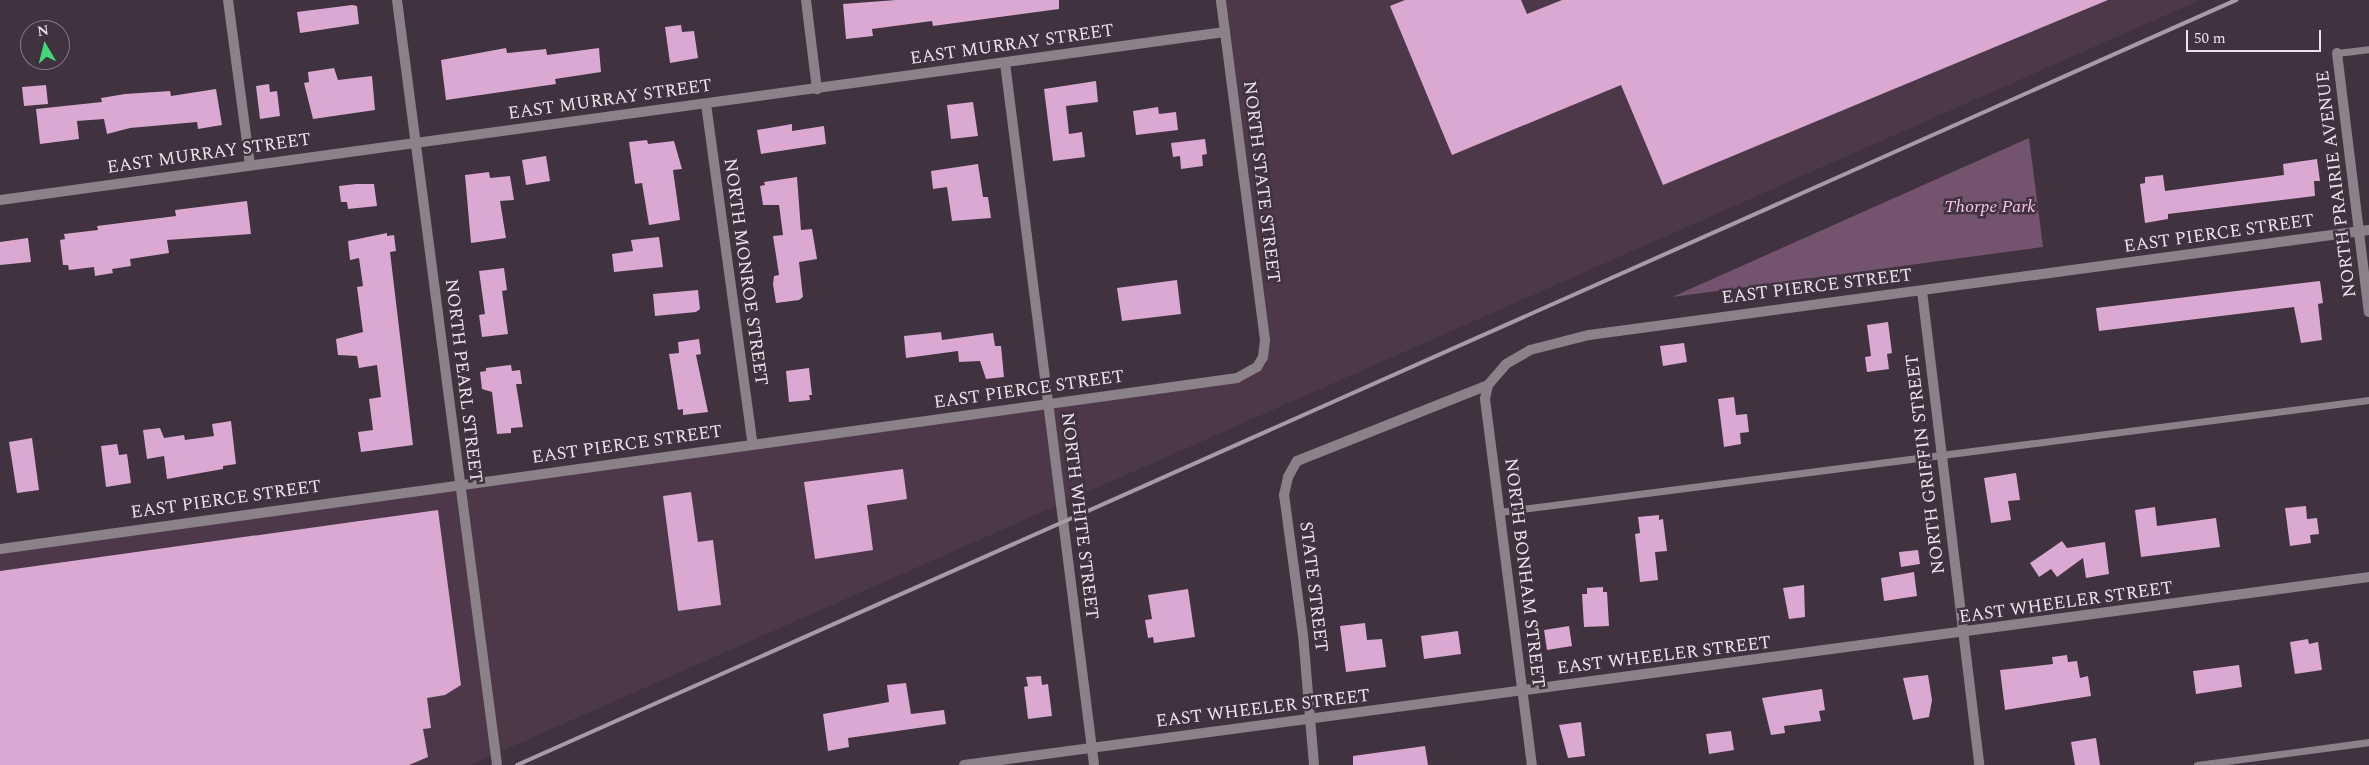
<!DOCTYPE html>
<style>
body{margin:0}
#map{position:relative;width:2369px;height:765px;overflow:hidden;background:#40323e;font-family:Spectral,serif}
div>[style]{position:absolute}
.built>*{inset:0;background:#4c3849}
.green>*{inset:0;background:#74536f}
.building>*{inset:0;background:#daa8d1}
.lane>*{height:7px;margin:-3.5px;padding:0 3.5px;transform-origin:3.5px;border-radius:3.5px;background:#8a8288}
.street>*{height:10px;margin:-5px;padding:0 5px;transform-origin:5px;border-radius:5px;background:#8a8288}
.rail>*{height:4px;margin:-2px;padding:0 2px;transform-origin:2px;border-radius:2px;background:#a79ca5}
span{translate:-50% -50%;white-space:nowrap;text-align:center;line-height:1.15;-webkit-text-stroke:5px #40323e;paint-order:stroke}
.street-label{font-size:18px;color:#ece3ea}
.park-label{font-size:18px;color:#fac1f0;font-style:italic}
.north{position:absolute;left:20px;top:20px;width:50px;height:50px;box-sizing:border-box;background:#40323e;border:1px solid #857983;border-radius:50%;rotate:352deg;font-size:14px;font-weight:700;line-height:20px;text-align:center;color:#ece3ea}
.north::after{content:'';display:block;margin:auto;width:18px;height:22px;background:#42d77b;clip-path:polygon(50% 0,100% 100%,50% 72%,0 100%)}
.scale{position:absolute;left:2186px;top:30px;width:135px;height:22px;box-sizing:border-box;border:2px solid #ece3ea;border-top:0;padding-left:6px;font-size:15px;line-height:18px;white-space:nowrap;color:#ece3ea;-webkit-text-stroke:4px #40323e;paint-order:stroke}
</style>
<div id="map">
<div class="built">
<i style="clip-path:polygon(1221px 0,2200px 0,470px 765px,0 765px,0 549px,1237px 378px,1263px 357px)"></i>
</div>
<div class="green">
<i style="clip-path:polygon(2029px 138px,2043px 247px,1672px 297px)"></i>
</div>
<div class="building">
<i style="clip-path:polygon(896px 0,1059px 0,1059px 9px,933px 26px,932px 21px,872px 29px,873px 36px,846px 39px,843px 4px)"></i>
<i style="clip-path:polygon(1405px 0,1521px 0,1527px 14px,1562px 0,2108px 0,1663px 185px,1621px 85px,1452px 155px,1390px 6px)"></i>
<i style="clip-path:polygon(352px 5px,357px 6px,359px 24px,300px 33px,297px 12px)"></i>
<i style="clip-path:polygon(681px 25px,682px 32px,694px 31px,698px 58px,670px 63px,665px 27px)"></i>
<i style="clip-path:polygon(506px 48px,507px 53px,546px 49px,547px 55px,599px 48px,601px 72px,555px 79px,556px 84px,446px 100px,441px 60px)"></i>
<i style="clip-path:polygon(334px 68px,338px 80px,372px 76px,375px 110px,313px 119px,304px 83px,309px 82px,308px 72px)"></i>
<i style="clip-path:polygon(1096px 81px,1098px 102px,1066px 106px,1069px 134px,1082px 132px,1085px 157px,1053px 161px,1044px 89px)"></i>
<i style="clip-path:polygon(269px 84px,270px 92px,277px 91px,280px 116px,260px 119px,256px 86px)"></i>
<i style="clip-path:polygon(46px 85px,48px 104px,24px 106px,22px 87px)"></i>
<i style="clip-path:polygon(216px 89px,222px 125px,198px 129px,197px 122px,130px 128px,107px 134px,104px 119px,77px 121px,79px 139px,40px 144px,36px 109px,102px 102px,101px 98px,125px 94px,170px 91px,171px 96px)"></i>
<i style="clip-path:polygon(973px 102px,978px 136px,951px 139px,947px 105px)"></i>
<i style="clip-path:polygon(1158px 107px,1159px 114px,1176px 112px,1178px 130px,1136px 135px,1133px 111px)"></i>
<i style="clip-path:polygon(792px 124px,792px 131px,824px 126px,826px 144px,761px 154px,757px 130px)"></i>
<i style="clip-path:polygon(1205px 139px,1207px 154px,1202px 155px,1203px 166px,1181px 169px,1180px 156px,1173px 157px,1171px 143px)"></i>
<i style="clip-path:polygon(647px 140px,648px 144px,674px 141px,682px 169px,673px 170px,680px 220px,649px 225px,642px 183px,635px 184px,629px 142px)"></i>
<i style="clip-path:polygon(546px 156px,550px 181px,526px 185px,522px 160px)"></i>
<i style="clip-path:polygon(2317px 159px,2320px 181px,2314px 181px,2315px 196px,2168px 214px,2168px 219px,2145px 223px,2140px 184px,2145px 183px,2145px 177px,2163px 175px,2165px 191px,2284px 175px,2283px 164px)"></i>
<i style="clip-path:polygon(978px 164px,983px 197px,988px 197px,991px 218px,952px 221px,947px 187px,933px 189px,931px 171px)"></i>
<i style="clip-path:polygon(489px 172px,490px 178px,510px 176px,514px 200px,500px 201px,506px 238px,471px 243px,465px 175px)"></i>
<i style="clip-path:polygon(797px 177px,801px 230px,812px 229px,817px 259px,799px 262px,803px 297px,799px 300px,776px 303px,773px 284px,774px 276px,779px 275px,773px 236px,783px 235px,779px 205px,763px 205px,760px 186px,765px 185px,764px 182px)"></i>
<i style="clip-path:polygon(356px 184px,374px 184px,377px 206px,348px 209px,347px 202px,341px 202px,339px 186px)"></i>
<i style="clip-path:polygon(247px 201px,251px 234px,167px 240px,169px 253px,130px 259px,131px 266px,112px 269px,113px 273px,95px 276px,94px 267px,69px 270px,68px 265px,63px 265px,60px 240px,65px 239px,64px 234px,98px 230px,97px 226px,176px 216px,175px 210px)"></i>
<i style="clip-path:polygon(387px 233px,387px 236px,394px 235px,396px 251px,390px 252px,413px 445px,361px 452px,358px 432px,373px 430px,369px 399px,381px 397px,377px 365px,359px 368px,357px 356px,338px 355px,336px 339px,363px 332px,357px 287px,363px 286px,359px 258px,350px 260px,348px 241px)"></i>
<i style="clip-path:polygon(659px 237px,663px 267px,614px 272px,612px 254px,633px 251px,631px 240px)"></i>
<i style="clip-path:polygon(28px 238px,31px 262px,0 265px,0 242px)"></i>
<i style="clip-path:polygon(504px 268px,507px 290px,502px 291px,508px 334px,482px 337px,479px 315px,485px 314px,479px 271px)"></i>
<i style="clip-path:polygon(1177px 280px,1181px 314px,1122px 321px,1117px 288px)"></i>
<i style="clip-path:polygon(2320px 281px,2323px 303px,2318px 304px,2322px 340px,2301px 343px,2294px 307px,2099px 331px,2096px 308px)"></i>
<i style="clip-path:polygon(698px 290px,700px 309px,696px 312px,655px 316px,653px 294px)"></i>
<i style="clip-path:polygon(1888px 322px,1892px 353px,1887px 354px,1889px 369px,1867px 372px,1865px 357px,1871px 356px,1867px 325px)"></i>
<i style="clip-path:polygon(941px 332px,942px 340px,993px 333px,995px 346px,1001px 346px,1004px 377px,986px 379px,980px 361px,959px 362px,958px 351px,906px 358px,904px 336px)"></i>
<i style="clip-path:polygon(699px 339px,701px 354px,696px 355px,708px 412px,683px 415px,683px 409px,678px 410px,669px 354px,679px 353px,678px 342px)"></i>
<i style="clip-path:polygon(1684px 343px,1687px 362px,1663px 366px,1660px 346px)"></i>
<i style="clip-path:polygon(511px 365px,512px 371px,520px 370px,522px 384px,516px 384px,523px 427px,511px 428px,511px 433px,497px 434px,492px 392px,482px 389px,480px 372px,486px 371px,486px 368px)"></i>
<i style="clip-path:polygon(809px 368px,812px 395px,809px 395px,810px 400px,789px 402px,786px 371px)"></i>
<i style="clip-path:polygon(1734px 397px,1736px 415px,1747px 414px,1749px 432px,1740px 433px,1741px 444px,1724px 447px,1718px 399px)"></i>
<i style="clip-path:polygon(231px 421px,236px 464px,223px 466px,223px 469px,167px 479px,164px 456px,147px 459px,143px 430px,160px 428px,164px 438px,184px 435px,185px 440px,214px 436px,212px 424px)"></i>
<i style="clip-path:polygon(32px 438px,39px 490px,17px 493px,9px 442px)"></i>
<i style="clip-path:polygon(117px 444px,119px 455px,127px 454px,131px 483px,106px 487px,101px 446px)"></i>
<i style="clip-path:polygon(903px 469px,907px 499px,867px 505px,873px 550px,815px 559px,804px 482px)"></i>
<i style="clip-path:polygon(2016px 473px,2020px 500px,2008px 501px,2011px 520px,1991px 523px,1984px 478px)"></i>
<i style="clip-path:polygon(691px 492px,698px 542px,713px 540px,721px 605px,678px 611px,663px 496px)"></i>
<i style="clip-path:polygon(2306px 506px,2307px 519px,2317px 518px,2319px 534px,2310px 535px,2311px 543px,2290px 546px,2285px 508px)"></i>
<i style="clip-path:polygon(2155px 507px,2157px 526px,2216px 518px,2220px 547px,2141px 557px,2135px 510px)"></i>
<i style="clip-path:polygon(438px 510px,461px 685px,445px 695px,427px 698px,431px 728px,423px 729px,428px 757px,409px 765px,0 765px,0 571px)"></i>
<i style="clip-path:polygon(1659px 515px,1659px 520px,1663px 519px,1667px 551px,1655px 552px,1658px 580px,1640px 582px,1635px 534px,1640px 533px,1638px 517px)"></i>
<i style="clip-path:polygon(2062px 541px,2067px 548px,2105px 542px,2109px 574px,2086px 578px,2083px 558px,2057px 577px,2051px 569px,2039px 577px,2030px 563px)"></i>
<i style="clip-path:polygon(1918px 550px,1920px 564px,1901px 567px,1899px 552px)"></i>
<i style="clip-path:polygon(1914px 572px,1917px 596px,1884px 601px,1881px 578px)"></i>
<i style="clip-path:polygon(1804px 585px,1805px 617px,1789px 619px,1783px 588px)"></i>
<i style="clip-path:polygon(1603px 587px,1603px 592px,1607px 592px,1609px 626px,1584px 627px,1582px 594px,1587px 594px,1587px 588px)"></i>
<i style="clip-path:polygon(1188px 589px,1195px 637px,1154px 643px,1153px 637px,1148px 638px,1145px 620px,1152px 619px,1148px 595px)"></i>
<i style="clip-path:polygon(1365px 623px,1367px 640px,1382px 639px,1386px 667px,1346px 672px,1340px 626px)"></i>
<i style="clip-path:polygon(1569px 626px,1572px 646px,1547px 650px,1544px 630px)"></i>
<i style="clip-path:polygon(1458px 631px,1461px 654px,1424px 659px,1421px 636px)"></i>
<i style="clip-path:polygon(2308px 639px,2309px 644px,2318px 642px,2322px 670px,2295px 674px,2290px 642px)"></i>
<i style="clip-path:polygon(2067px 655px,2068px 662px,2077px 661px,2080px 678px,2088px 676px,2091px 696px,2005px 710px,2000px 670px,2053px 664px,2052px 657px)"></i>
<i style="clip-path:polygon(2239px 665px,2242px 687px,2196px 694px,2193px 671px)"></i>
<i style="clip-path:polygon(1928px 675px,1932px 700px,1929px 717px,1913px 720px,1903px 678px)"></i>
<i style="clip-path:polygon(1041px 676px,1042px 685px,1048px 684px,1052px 716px,1028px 719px,1024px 687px,1028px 686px,1026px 677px)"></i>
<i style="clip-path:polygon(906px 683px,911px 714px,944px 710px,946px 724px,848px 738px,849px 747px,828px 751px,823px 714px,889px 702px,887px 685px)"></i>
<i style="clip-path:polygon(1822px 689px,1825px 710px,1819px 711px,1821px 721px,1784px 726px,1785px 733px,1771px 735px,1762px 698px)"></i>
<i style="clip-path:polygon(1581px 722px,1585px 756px,1568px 758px,1559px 725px)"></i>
<i style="clip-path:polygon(1731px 731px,1734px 750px,1709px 754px,1706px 734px)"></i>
<i style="clip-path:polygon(2096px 738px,2100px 765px,2075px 765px,2071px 742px)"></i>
<i style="clip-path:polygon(1425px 746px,1428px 765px,1353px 765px,1353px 756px)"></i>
</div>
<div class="lane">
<i style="left:2337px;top:53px;width:32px;rotate:-7deg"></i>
<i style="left:1499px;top:512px;width:877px;rotate:-7.34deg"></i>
<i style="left:2197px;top:765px;width:174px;rotate:-7.6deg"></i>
</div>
<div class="street">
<i style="left:228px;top:0;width:166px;rotate:82.4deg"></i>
<i style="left:397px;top:0;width:772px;rotate:82.55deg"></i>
<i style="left:806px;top:0;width:90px;rotate:83deg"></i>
<i style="left:2337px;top:53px;width:261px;rotate:83deg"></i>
<i style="left:1005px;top:63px;width:708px;rotate:82.77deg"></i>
<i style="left:706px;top:104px;width:344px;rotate:82.2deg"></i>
<i style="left:0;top:200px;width:1236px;rotate:-7.81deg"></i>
<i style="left:1922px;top:291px;width:477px;rotate:83.1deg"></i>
<i style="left:1488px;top:385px;width:14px;rotate:102deg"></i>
<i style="left:1485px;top:399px;width:369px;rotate:82.7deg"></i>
<i style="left:0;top:549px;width:1249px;rotate:-7.87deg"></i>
<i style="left:1237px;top:378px;width:23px;rotate:-29deg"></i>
<i style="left:1257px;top:367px;width:12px;rotate:-59deg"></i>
<i style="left:1263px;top:357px;width:17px;rotate:-83deg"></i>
<i style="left:1265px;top:340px;width:343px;rotate:-97.4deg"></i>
<i style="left:964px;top:765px;width:1418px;rotate:-7.62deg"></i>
<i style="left:1314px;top:765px;width:130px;rotate:-94.8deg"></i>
<i style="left:1303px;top:635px;width:141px;rotate:-97.7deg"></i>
<i style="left:1284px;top:495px;width:18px;rotate:-77deg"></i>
<i style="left:1288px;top:477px;width:18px;rotate:-61deg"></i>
<i style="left:1297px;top:461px;width:206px;rotate:-21.7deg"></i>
<i style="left:1488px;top:385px;width:28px;rotate:-49deg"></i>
<i style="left:1506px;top:364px;width:28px;rotate:-30deg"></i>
<i style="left:1530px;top:350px;width:61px;rotate:-14.3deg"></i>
<i style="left:1589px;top:335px;width:787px;rotate:-7.67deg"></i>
</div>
<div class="rail">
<i style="left:517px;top:765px;width:1882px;rotate:-23.99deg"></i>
</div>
<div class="street-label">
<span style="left:1012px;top:45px;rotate:-8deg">EAST MURRAY STREET</span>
<span style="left:610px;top:100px;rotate:-8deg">EAST MURRAY STREET</span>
<span style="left:209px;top:154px;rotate:-8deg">EAST MURRAY STREET</span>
<span style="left:1261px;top:182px;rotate:83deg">NORTH STATE STREET</span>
<span style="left:2337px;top:184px;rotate:-97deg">NORTH PRAIRIE AVENUE</span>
<span style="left:2219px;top:234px;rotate:-8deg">EAST PIERCE STREET</span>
<span style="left:745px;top:272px;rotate:82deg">NORTH MONROE STREET</span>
<span style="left:1817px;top:287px;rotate:-7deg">EAST PIERCE STREET</span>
<span style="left:463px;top:381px;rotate:83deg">NORTH PEARL STREET</span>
<span style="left:1029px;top:390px;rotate:-8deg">EAST PIERCE STREET</span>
<span style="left:627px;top:445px;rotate:-8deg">EAST PIERCE STREET</span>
<span style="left:1926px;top:464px;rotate:-97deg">NORTH GRIFFIN STREET</span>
<span style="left:226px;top:500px;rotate:-8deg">EAST PIERCE STREET</span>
<span style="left:1079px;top:516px;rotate:83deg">NORTH WHITE STREET</span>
<span style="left:1524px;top:573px;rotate:83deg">NORTH BONHAM STREET</span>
<span style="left:1313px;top:587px;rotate:83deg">STATE STREET</span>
<span style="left:2066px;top:603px;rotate:-8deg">EAST WHEELER STREET</span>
<span style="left:1664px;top:656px;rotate:-7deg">EAST WHEELER STREET</span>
<span style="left:1263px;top:709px;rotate:-7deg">EAST WHEELER STREET</span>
</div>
<div class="park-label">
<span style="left:1990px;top:207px">Thorpe Park</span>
</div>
<div class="north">N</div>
<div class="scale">50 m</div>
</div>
